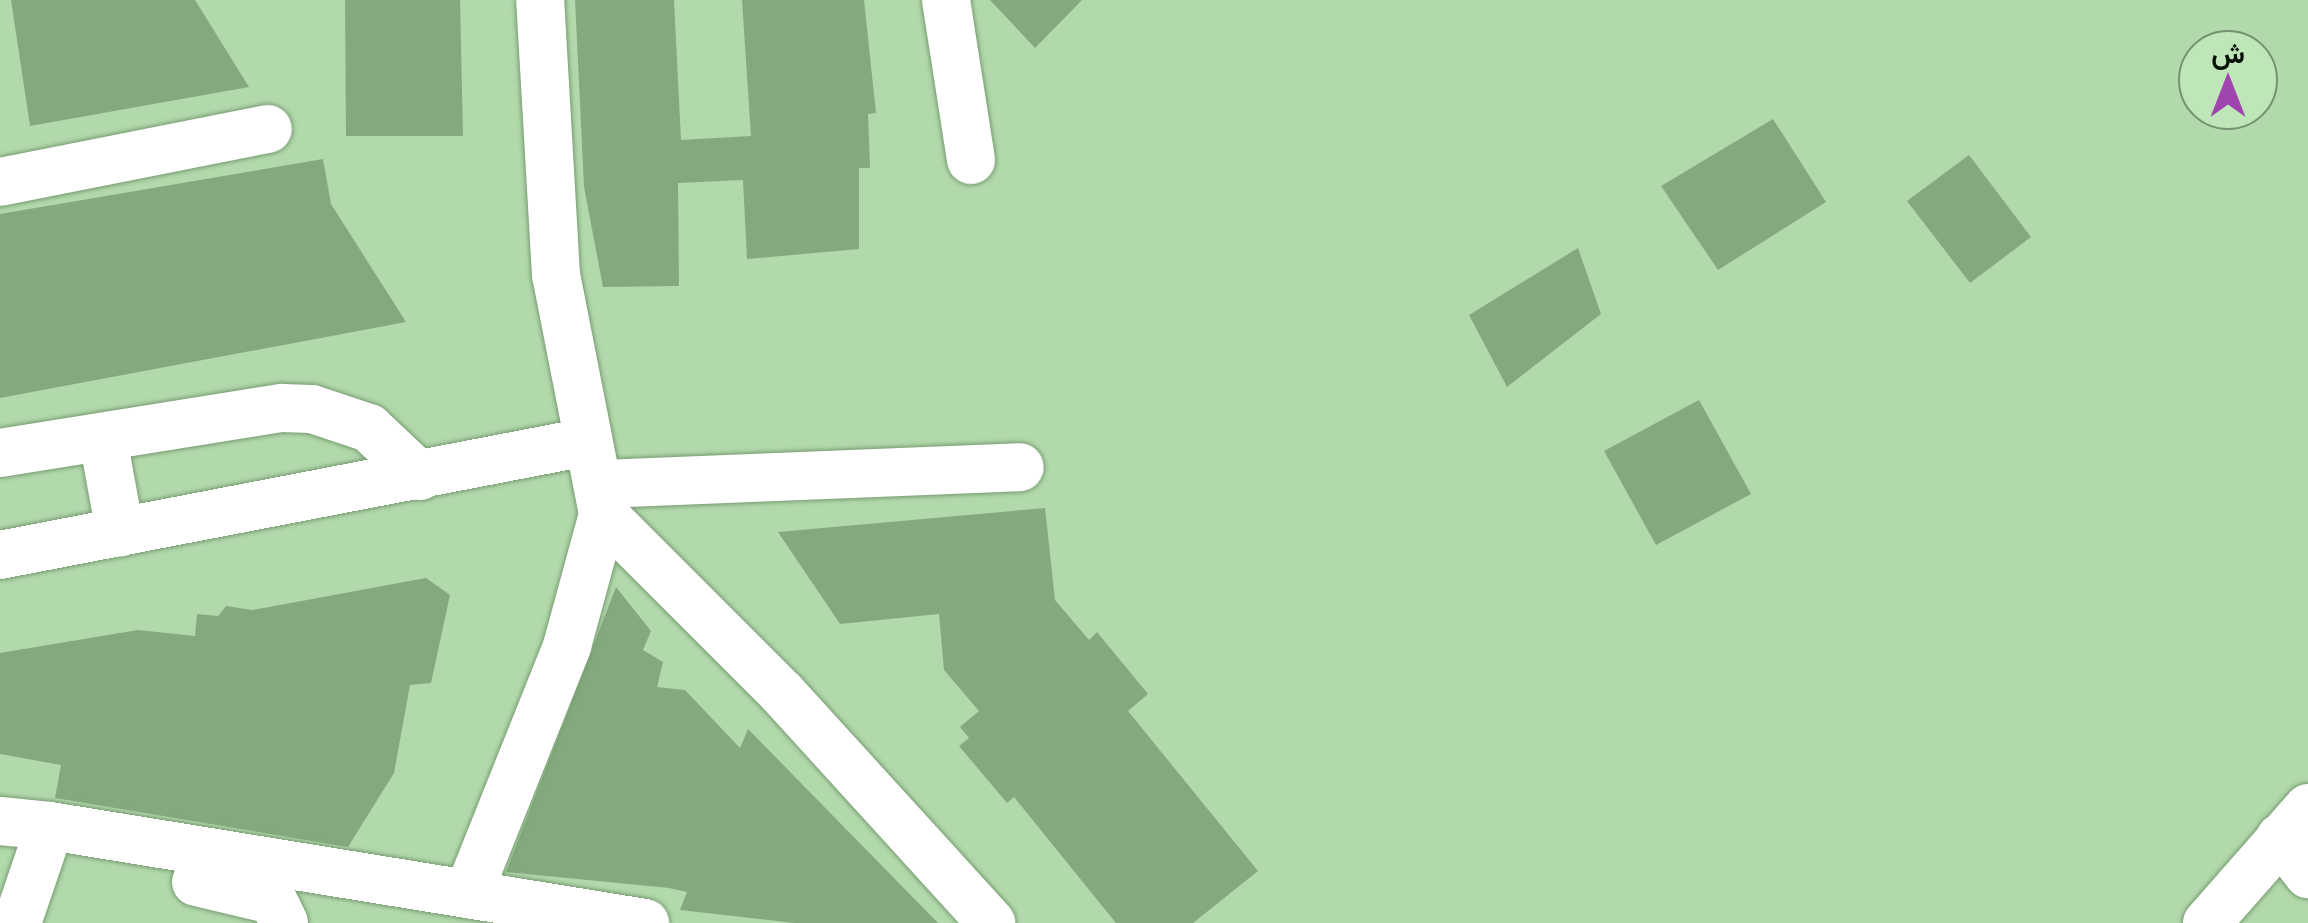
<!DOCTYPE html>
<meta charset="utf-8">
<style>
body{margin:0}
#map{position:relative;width:2308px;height:923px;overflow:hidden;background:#b2d9ac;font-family:Barlow,Vazirmatn,sans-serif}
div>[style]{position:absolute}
.building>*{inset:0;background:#84a97e}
.roads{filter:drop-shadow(0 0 2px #779c71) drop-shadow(0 0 2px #779c71)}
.minor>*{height:48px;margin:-24px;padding:0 24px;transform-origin:24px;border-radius:24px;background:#fff}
span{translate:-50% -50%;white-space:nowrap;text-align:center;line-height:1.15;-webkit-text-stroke:10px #bfe6b9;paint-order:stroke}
.north{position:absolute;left:2178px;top:30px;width:100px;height:100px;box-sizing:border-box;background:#bfe6b9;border:2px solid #749170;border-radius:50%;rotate:0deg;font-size:28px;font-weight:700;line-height:40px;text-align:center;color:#041103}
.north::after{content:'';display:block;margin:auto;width:35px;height:45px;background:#a045b0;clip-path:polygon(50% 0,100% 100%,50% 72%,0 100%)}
</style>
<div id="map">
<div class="building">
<i style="clip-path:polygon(11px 0,195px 0,249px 87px,30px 126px)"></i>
<i style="clip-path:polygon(345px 0,460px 0,463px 136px,346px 136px)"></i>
<i style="clip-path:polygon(575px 0,674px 0,681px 140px,751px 136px,742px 0,864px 0,876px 113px,868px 114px,870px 168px,859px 168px,859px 249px,747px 259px,743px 180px,678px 183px,679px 286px,603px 287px,584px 187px)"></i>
<i style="clip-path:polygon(990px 0,1082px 0,1035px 48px)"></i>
<i style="clip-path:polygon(1773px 119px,1826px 202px,1718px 270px,1661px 186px)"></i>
<i style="clip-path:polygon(1969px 155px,2031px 237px,1970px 283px,1907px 201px)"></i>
<i style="clip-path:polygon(323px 159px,331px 204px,406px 322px,0 398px,0 214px)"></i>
<i style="clip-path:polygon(1578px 248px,1601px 314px,1507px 387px,1469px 315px)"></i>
<i style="clip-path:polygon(1699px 400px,1751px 494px,1656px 545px,1604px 451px)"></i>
<i style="clip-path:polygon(1045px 508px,1055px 600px,1089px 640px,1097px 632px,1148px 694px,1128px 711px,1258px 871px,1193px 923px,1116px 923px,1014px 797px,1007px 803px,959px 746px,969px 738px,960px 727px,979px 711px,944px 670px,939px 614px,840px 624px,778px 532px)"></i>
<i style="clip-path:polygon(426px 578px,450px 595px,431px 683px,410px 685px,394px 773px,348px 847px,55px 798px,61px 765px,0 754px,0 653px,138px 630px,195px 636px,197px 614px,218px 616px,226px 606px,252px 610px)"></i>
<i style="clip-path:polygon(616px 587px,651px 631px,643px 650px,663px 662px,657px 687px,685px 690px,740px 748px,748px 729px,938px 923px,794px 923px,680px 910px,687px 892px,669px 888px,506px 872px)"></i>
</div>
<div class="roads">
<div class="minor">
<i style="left:946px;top:0;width:162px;rotate:81.1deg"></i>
<i style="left:0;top:182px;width:273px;rotate:-11.2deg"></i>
<i style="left:103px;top:439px;width:95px;rotate:79.6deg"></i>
<i style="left:0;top:453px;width:286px;rotate:-9.1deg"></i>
<i style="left:282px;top:408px;width:30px;rotate:2deg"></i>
<i style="left:312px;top:409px;width:60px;rotate:18.4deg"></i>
<i style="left:369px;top:428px;width:70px;rotate:43.3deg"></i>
<i style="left:601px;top:484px;width:419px;rotate:-2.3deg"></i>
<i style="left:603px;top:514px;width:253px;rotate:45deg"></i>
<i style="left:782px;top:693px;width:311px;rotate:47.7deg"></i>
<i style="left:0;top:555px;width:597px;rotate:-10.91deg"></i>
<i style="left:0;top:821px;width:50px;rotate:5.7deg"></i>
<i style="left:2280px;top:838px;width:46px;rotate:52.1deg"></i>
<i style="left:196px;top:882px;width:79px;rotate:13.2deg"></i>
<i style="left:273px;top:900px;width:25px;rotate:64deg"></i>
<i style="left:468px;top:894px;width:267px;rotate:-68.2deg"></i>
<i style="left:567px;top:646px;width:137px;rotate:-74.7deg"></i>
<i style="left:603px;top:514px;width:244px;rotate:-101.1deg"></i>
<i style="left:556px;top:275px;width:275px;rotate:-93.3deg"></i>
<i style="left:17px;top:923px;width:102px;rotate:-71.2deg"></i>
<i style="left:50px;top:826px;width:603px;rotate:9.26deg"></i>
<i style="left:2207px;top:923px;width:153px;rotate:-48.7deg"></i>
</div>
</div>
<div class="north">ش</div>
</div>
